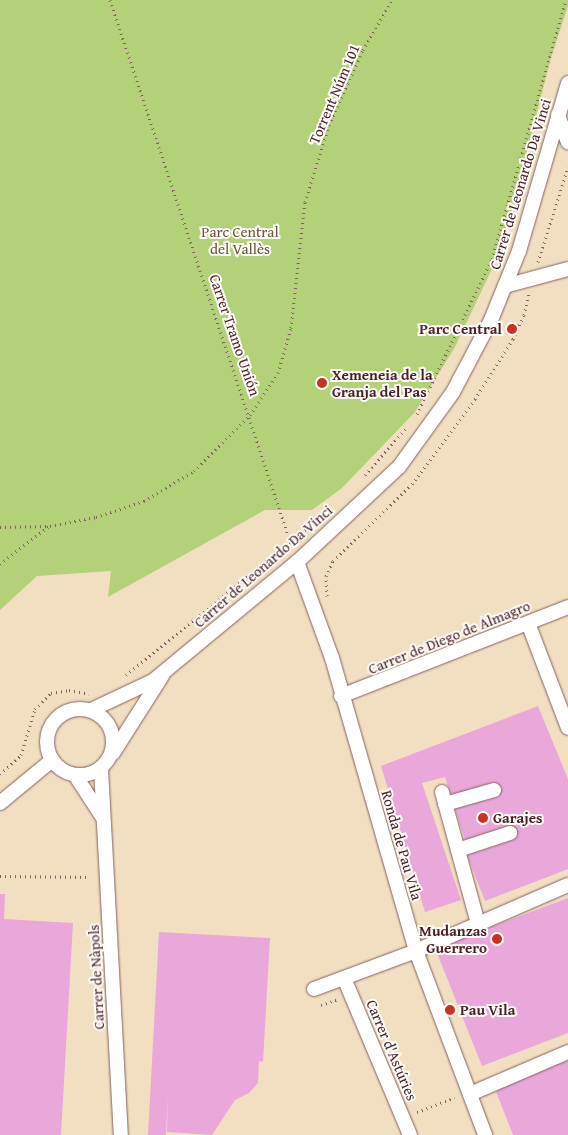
<!DOCTYPE html>
<meta charset="utf-8">
<style>
body{margin:0}
#map{position:relative;width:568px;height:1135px;overflow:hidden;background:#f2dfc1;font-family:"Gentium Book Plus",serif}
div>[style]{position:absolute}
.green>*{inset:0;background:#b3d178}
.building>*{inset:0;background:#e9a7da}
.path>*{height:3px;margin-top:-1.5px;transform-origin:0;background:repeating-linear-gradient(90deg,#856260 0 1px,transparent 0 5px)}
.roads{filter:drop-shadow(0 0 1px #856260) drop-shadow(0 0 1px #856260)}
.street>*{height:14px;margin:-7px;padding:0 7px;transform-origin:7px;border-radius:7px;background:#fff}
.street>.ring{margin:-7px;padding:0;box-sizing:content-box;background:none;border:14px solid #fff;border-radius:50%}
.dots>*{width:14px;height:14px;translate:-50% -50%;box-sizing:border-box;border:2px solid #fdfcf7;border-radius:50%}
span{translate:-50% -50%;white-space:nowrap;text-align:center;line-height:1.15;-webkit-text-stroke:4px #fdfcf7;paint-order:stroke}
.street-label{font-size:15px;color:#4a1f2b}
.park-label{font-size:15px;color:#6a5442}
.poi-label{font-size:15px;color:#4a1f2b;font-weight:700}
.right{translate:-100% -50%;text-align:right}
.left{translate:0 -50%;text-align:left}
</style>
<div id="map">
<div class="green">
<i style="clip-path:polygon(0 0,568px 0,568px 6px,551px 58px,510px 217px,491px 271px,455px 347px,415px 412px,342px 488px,312px 510px,265px 510px,108px 597px,111px 571px,37px 576px,0 610px)"></i>
</div>
<div class="building">
<i style="clip-path:polygon(538px 706px,568px 779px,568px 869px,485px 901px,467px 855px,515px 839px,511px 827px,465px 840px,455px 809px,500px 796px,496px 785px,452px 798px,445px 777px,422px 783px,461px 900px,425px 912px,381px 766px)"></i>
<i style="clip-path:polygon(0 894px,5px 894px,4px 919px,73px 923px,61px 1135px,0 1135px)"></i>
<i style="clip-path:polygon(568px 898px,568px 1033px,482px 1066px,435px 948px)"></i>
<i style="clip-path:polygon(159px 932px,270px 938px,263px 1062px,259px 1061px,258px 1083px,249px 1093px,235px 1100px,212px 1135px,167px 1132px,168px 1095px,166px 1135px,148px 1135px)"></i>
<i style="clip-path:polygon(568px 1060px,568px 1135px,513px 1135px,495px 1089px)"></i>
</div>
<div class="path">
<i style="left:110px;top:0;width:564px;rotate:71.6deg"></i>
<i style="left:538px;top:262px;width:100px;rotate:-72.5deg"></i>
<i style="left:417px;top:414px;width:172px;rotate:-64.2deg"></i>
<i style="left:492px;top:259px;width:269px;rotate:-74.1deg"></i>
<i style="left:365px;top:475px;width:64px;rotate:-48.8deg"></i>
<i style="left:0;top:527px;width:50px;rotate:-1.1deg"></i>
<i style="left:50px;top:526px;width:47px;rotate:-11.1deg"></i>
<i style="left:96px;top:517px;width:51px;rotate:-18.4deg"></i>
<i style="left:144px;top:501px;width:58px;rotate:-31deg"></i>
<i style="left:194px;top:471px;width:79px;rotate:-45deg"></i>
<i style="left:250px;top:415px;width:50px;rotate:-56.3deg"></i>
<i style="left:278px;top:373px;width:47px;rotate:-73.9deg"></i>
<i style="left:291px;top:328px;width:127px;rotate:-83.7deg"></i>
<i style="left:305px;top:202px;width:81px;rotate:-72.7deg"></i>
<i style="left:329px;top:125px;width:82px;rotate:-65.6deg"></i>
<i style="left:363px;top:50px;width:58px;rotate:-59.9deg"></i>
<i style="left:0;top:564px;width:62px;rotate:-37.8deg"></i>
<i style="left:327px;top:596px;width:20px;rotate:-93deg"></i>
<i style="left:326px;top:576px;width:17px;rotate:-65deg"></i>
<i style="left:333px;top:561px;width:110px;rotate:-44.3deg"></i>
<i style="left:412px;top:484px;width:106px;rotate:-53.5deg"></i>
<i style="left:475px;top:399px;width:71px;rotate:-57.7deg"></i>
<i style="left:513px;top:339px;width:26px;rotate:-65deg"></i>
<i style="left:524px;top:315px;width:22px;rotate:-77deg"></i>
<i style="left:126px;top:675px;width:246px;rotate:-39.1deg"></i>
<i style="left:0;top:774px;width:28px;rotate:-42deg"></i>
<i style="left:21px;top:755px;width:48px;rotate:-73.1deg"></i>
<i style="left:35px;top:709px;width:23px;rotate:-45deg"></i>
<i style="left:51px;top:693px;width:18px;rotate:-9deg"></i>
<i style="left:69px;top:690px;width:20px;rotate:11deg"></i>
<i style="left:0;top:876px;width:90px;rotate:0.6deg"></i>
<i style="left:321px;top:1005px;width:18px;rotate:-19deg"></i>
<i style="left:417px;top:1112px;width:40px;rotate:-21deg"></i>
</div>
<div class="roads">
<div class="street">
<i style="left:558px;top:115px;width:29px;rotate:70deg"></i>
<i style="left:505px;top:286px;width:65px;rotate:-15.1deg"></i>
<i style="left:297px;top:562px;width:102px;rotate:70deg"></i>
<i style="left:332px;top:658px;width:305px;rotate:74deg"></i>
<i style="left:416px;top:951px;width:197px;rotate:69.4deg"></i>
<i style="left:528px;top:623px;width:112px;rotate:69.1deg"></i>
<i style="left:341px;top:696px;width:244px;rotate:-21.4deg"></i>
<i class="ring" style="left:47px;top:709px;width:52px;height:52px"></i>
<i style="left:91px;top:710px;width:68px;rotate:-25.1deg"></i>
<i style="left:153px;top:681px;width:187px;rotate:-39.6deg"></i>
<i style="left:297px;top:562px;width:139px;rotate:-43deg"></i>
<i style="left:399px;top:467px;width:92px;rotate:-54.2deg"></i>
<i style="left:453px;top:392px;width:81px;rotate:-62.2deg"></i>
<i style="left:491px;top:320px;width:74px;rotate:-67.9deg"></i>
<i style="left:519px;top:251px;width:175px;rotate:-73.7deg"></i>
<i style="left:113px;top:753px;width:91px;rotate:-57.5deg"></i>
<i style="left:101px;top:769px;width:367px;rotate:86.9deg"></i>
<i style="left:75px;top:775px;width:51px;rotate:56.9deg"></i>
<i style="left:442px;top:792px;width:137px;rotate:74.7deg"></i>
<i style="left:0;top:803px;width:67px;rotate:-39.6deg"></i>
<i style="left:445px;top:804px;width:51px;rotate:-15.9deg"></i>
<i style="left:458px;top:850px;width:55px;rotate:-18.1deg"></i>
<i style="left:344px;top:978px;width:170px;rotate:67.2deg"></i>
<i style="left:314px;top:989px;width:109px;rotate:-20.4deg"></i>
<i style="left:416px;top:951px;width:166px;rotate:-23.5deg"></i>
<i style="left:470px;top:1094px;width:107px;rotate:-23.2deg"></i>
</div>
</div>
<div class="dots">
<i style="left:512px;top:329px;background:#c8321e"></i>
<i style="left:322px;top:383px;background:#c8321e"></i>
<i style="left:483px;top:818px;background:#c8321e"></i>
<i style="left:497px;top:939px;background:#c8321e"></i>
<i style="left:450px;top:1010px;background:#c8321e"></i>
</div>
<div class="street-label">
<span style="left:334px;top:94px;rotate:-67deg">Torrent Núm 101</span>
<span style="left:520px;top:184px;rotate:-73deg">Carrer de Leonardo Da Vinci</span>
<span style="left:235px;top:335px;rotate:71deg">Carrer Tramo Unión</span>
<span style="left:263px;top:566px;rotate:-41deg">Carrer de Leonardo Da Vinci</span>
<span style="left:449px;top:637px;rotate:-22deg">Carrer de Diego de Almagro</span>
<span style="left:402px;top:845px;rotate:74deg">Ronda de Pau Vila</span>
<span style="left:96px;top:977px;rotate:-93deg">Carrer de Nàpols</span>
<span style="left:392px;top:1050px;rotate:67deg">Carrer d'Astúries</span>
</div>
<div class="park-label">
<span style="left:240px;top:240px">Parc Central<br>del Vallès</span>
</div>
<div class="poi-label">
<span class="right" style="left:502px;top:329px">Parc Central</span>
<span class="left" style="left:332px;top:383px">Xemeneia de la<br>Granja del Pas</span>
<span class="left" style="left:493px;top:818px">Garajes</span>
<span class="right" style="left:487px;top:939px">Mudanzas<br>Guerrero</span>
<span class="left" style="left:460px;top:1010px">Pau Vila</span>
</div>
</div>
